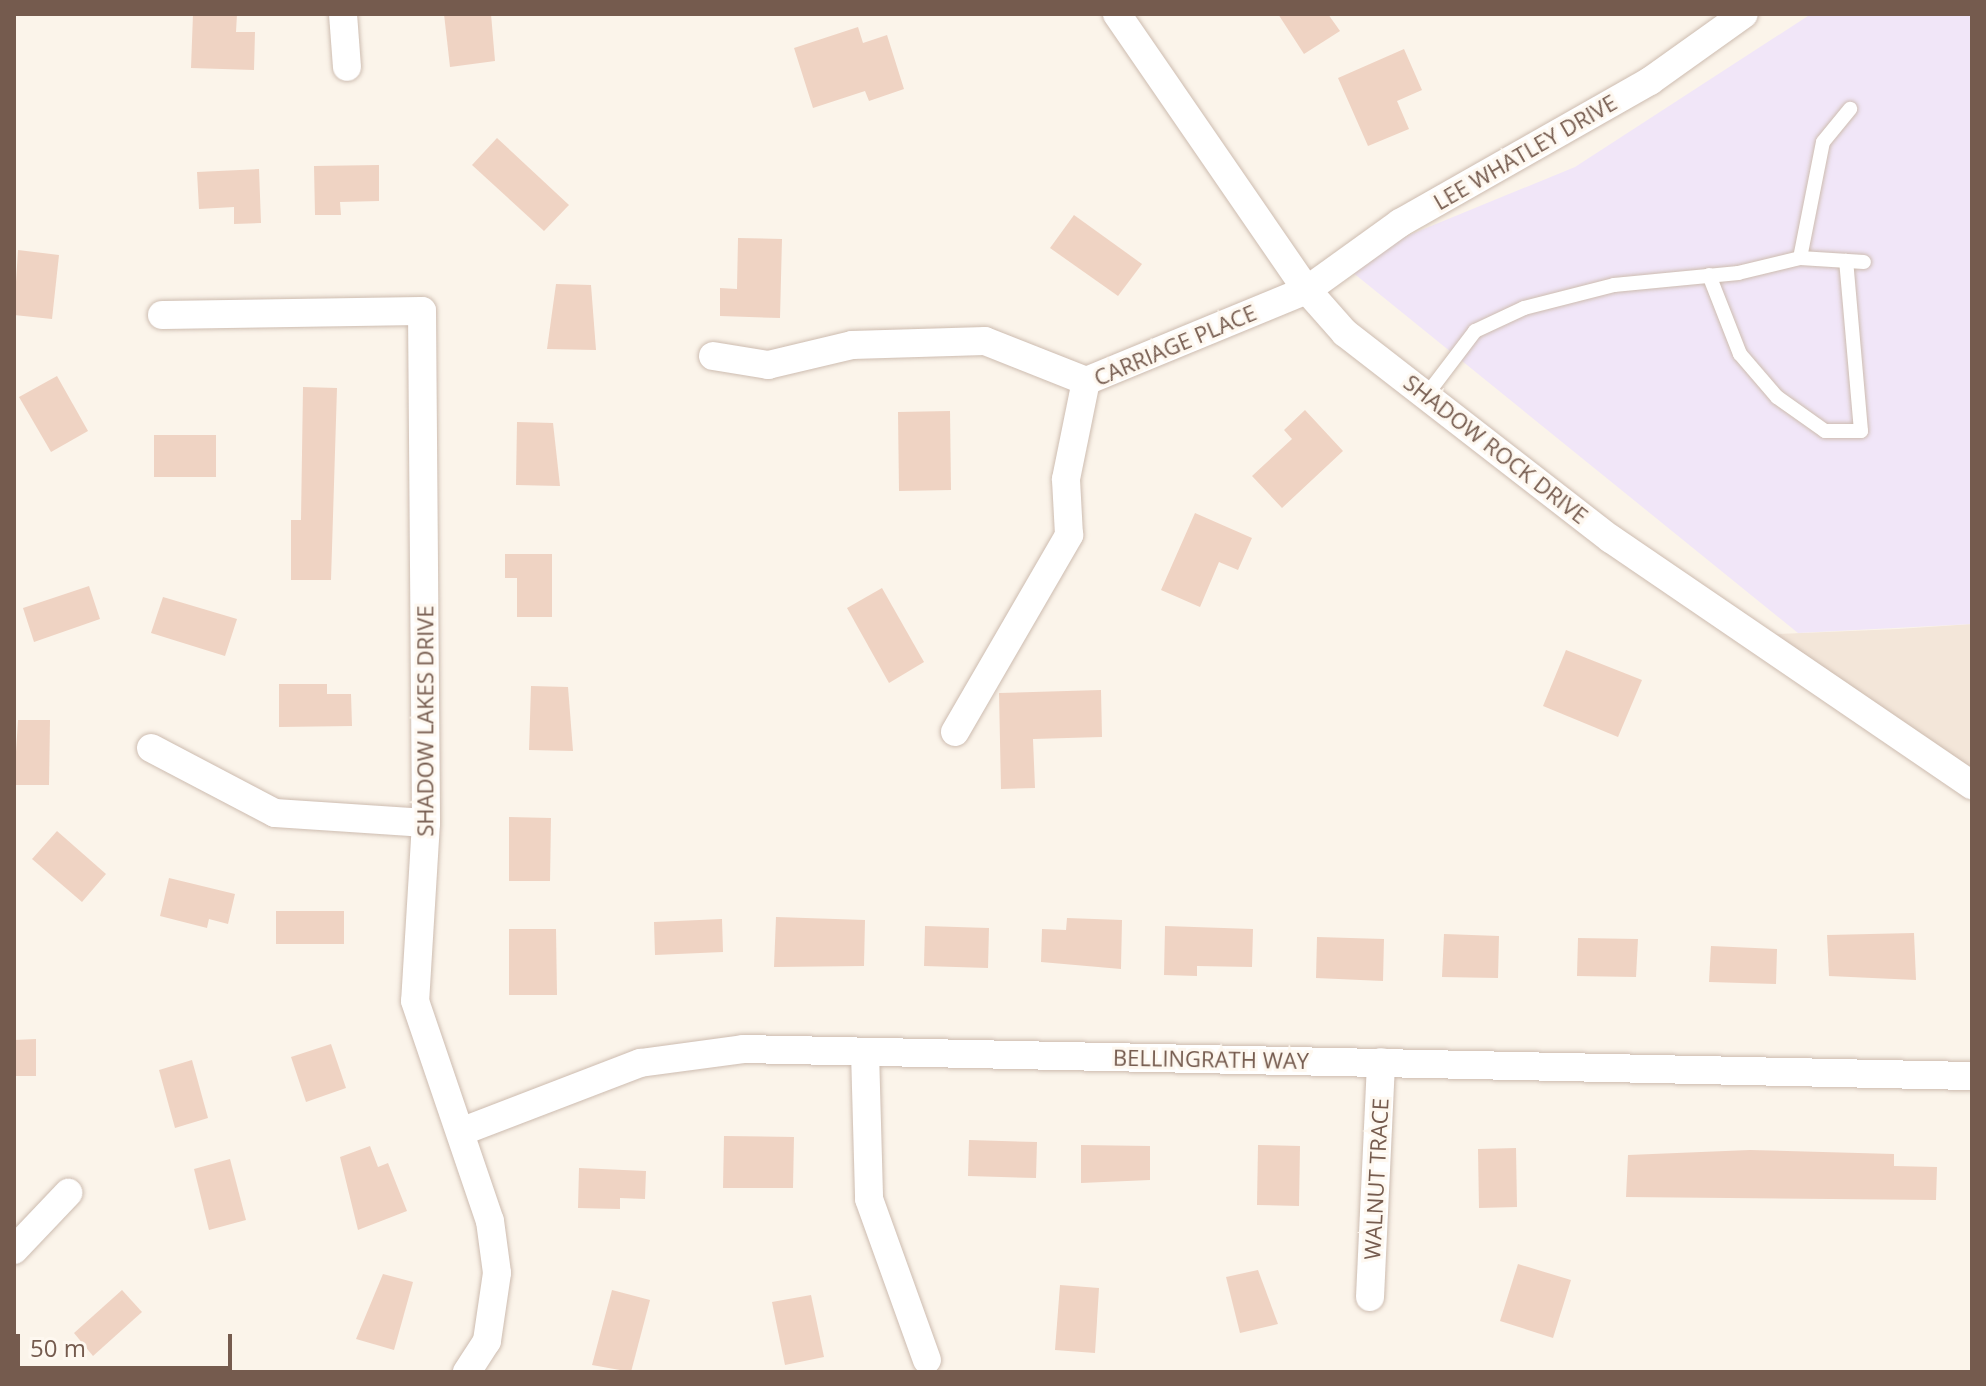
<!DOCTYPE html>
<style>
body{margin:0}
#map{position:relative;width:1986px;height:1386px;overflow:hidden;background:#fbf4ea;font-family:"Open Sans",sans-serif}
div>[style]{position:absolute}
.residential>*{inset:0;background:#f3e6d9}
.education>*{inset:0;background:#f1e6f8}
.building>*{inset:0;background:#efd3c3}
.roads{filter:drop-shadow(0 0 2px #cdbcb0) drop-shadow(0 0 2px #cdbcb0)}
.service>*{height:14px;margin:-7px;padding:0 7px;transform-origin:7px;border-radius:7px;background:#fff}
.minor>*{height:28px;margin:-14px;padding:0 14px;transform-origin:14px;border-radius:14px;background:#fff}
span{translate:-50% -50%;white-space:nowrap;text-align:center;line-height:1.15;-webkit-text-stroke:6px #fef8f0;paint-order:stroke}
.street-label{font-size:22px;color:#755b4e}
.frame{position:absolute;inset:0;border:16px solid #755b4e;pointer-events:none}
.scale{position:absolute;left:16px;top:1334px;width:216px;height:36px;box-sizing:border-box;border:4px solid #755b4e;border-top:0;padding-left:10px;font-size:24px;line-height:28px;white-space:nowrap;color:#755b4e;-webkit-text-stroke:6px #fef8f0;paint-order:stroke}
</style>
<div id="map">
<div class="residential">
<i style="clip-path:polygon(1972px 624px,1972px 795px,1755px 635px,1898px 629px)"></i>
</div>
<div class="education">
<i style="clip-path:polygon(1811px 14px,1972px 14px,1972px 624px,1798px 633px,1341px 263px,1575px 167px)"></i>
</div>
<div class="building">
<i style="clip-path:polygon(193px 14px,237px 14px,236px 32px,255px 32px,254px 70px,191px 68px)"></i>
<i style="clip-path:polygon(444px 14px,491px 14px,495px 61px,450px 67px)"></i>
<i style="clip-path:polygon(1278px 14px,1328px 14px,1340px 31px,1304px 54px)"></i>
<i style="clip-path:polygon(858px 27px,863px 43px,887px 35px,904px 89px,869px 101px,865px 91px,813px 108px,794px 48px)"></i>
<i style="clip-path:polygon(1404px 49px,1422px 90px,1397px 101px,1409px 129px,1368px 146px,1338px 78px)"></i>
<i style="clip-path:polygon(497px 138px,569px 205px,544px 231px,472px 165px)"></i>
<i style="clip-path:polygon(379px 165px,379px 201px,340px 202px,341px 215px,315px 215px,314px 166px)"></i>
<i style="clip-path:polygon(259px 169px,261px 223px,234px 224px,234px 207px,199px 209px,197px 172px)"></i>
<i style="clip-path:polygon(1074px 215px,1142px 264px,1118px 296px,1050px 248px)"></i>
<i style="clip-path:polygon(738px 238px,782px 239px,780px 318px,720px 316px,720px 288px,737px 289px)"></i>
<i style="clip-path:polygon(18px 250px,59px 255px,52px 319px,14px 315px)"></i>
<i style="clip-path:polygon(556px 284px,591px 285px,596px 350px,547px 349px)"></i>
<i style="clip-path:polygon(57px 376px,88px 431px,51px 452px,19px 397px)"></i>
<i style="clip-path:polygon(303px 387px,337px 388px,331px 580px,291px 580px,291px 520px,301px 520px)"></i>
<i style="clip-path:polygon(1305px 410px,1343px 451px,1282px 508px,1252px 476px,1292px 439px,1284px 430px)"></i>
<i style="clip-path:polygon(950px 411px,951px 490px,899px 491px,898px 412px)"></i>
<i style="clip-path:polygon(517px 422px,553px 423px,560px 486px,516px 485px)"></i>
<i style="clip-path:polygon(154px 435px,216px 435px,216px 477px,154px 477px)"></i>
<i style="clip-path:polygon(1195px 513px,1252px 538px,1238px 570px,1219px 562px,1200px 607px,1161px 590px)"></i>
<i style="clip-path:polygon(505px 554px,552px 554px,552px 617px,517px 617px,517px 578px,505px 578px)"></i>
<i style="clip-path:polygon(89px 586px,100px 619px,34px 642px,23px 608px)"></i>
<i style="clip-path:polygon(882px 588px,924px 662px,889px 683px,847px 608px)"></i>
<i style="clip-path:polygon(163px 597px,237px 619px,225px 656px,151px 633px)"></i>
<i style="clip-path:polygon(1566px 650px,1642px 680px,1618px 737px,1543px 706px)"></i>
<i style="clip-path:polygon(279px 684px,327px 684px,327px 694px,351px 694px,352px 726px,279px 727px)"></i>
<i style="clip-path:polygon(531px 686px,568px 687px,573px 751px,529px 750px)"></i>
<i style="clip-path:polygon(1101px 690px,1102px 737px,1033px 739px,1035px 788px,1001px 789px,999px 693px)"></i>
<i style="clip-path:polygon(18px 720px,50px 720px,49px 785px,14px 785px)"></i>
<i style="clip-path:polygon(509px 817px,551px 818px,550px 881px,509px 881px)"></i>
<i style="clip-path:polygon(57px 831px,106px 874px,82px 902px,32px 859px)"></i>
<i style="clip-path:polygon(169px 878px,235px 894px,228px 924px,209px 919px,207px 928px,160px 916px)"></i>
<i style="clip-path:polygon(276px 911px,344px 911px,344px 944px,276px 944px)"></i>
<i style="clip-path:polygon(776px 917px,865px 920px,864px 966px,774px 967px)"></i>
<i style="clip-path:polygon(1067px 918px,1122px 920px,1121px 969px,1041px 962px,1042px 929px,1066px 930px)"></i>
<i style="clip-path:polygon(722px 919px,723px 952px,655px 955px,654px 922px)"></i>
<i style="clip-path:polygon(925px 926px,989px 928px,988px 968px,924px 966px)"></i>
<i style="clip-path:polygon(1165px 926px,1253px 929px,1252px 967px,1197px 966px,1197px 976px,1164px 975px)"></i>
<i style="clip-path:polygon(509px 929px,556px 929px,557px 995px,509px 995px)"></i>
<i style="clip-path:polygon(1914px 933px,1916px 980px,1829px 976px,1827px 935px)"></i>
<i style="clip-path:polygon(1444px 934px,1499px 936px,1498px 978px,1442px 977px)"></i>
<i style="clip-path:polygon(1317px 937px,1384px 939px,1383px 981px,1316px 978px)"></i>
<i style="clip-path:polygon(1578px 938px,1638px 939px,1636px 977px,1577px 976px)"></i>
<i style="clip-path:polygon(1711px 946px,1777px 949px,1776px 984px,1709px 982px)"></i>
<i style="clip-path:polygon(36px 1039px,36px 1076px,14px 1076px,14px 1040px)"></i>
<i style="clip-path:polygon(331px 1044px,346px 1088px,306px 1102px,291px 1057px)"></i>
<i style="clip-path:polygon(192px 1060px,208px 1118px,175px 1128px,159px 1070px)"></i>
<i style="clip-path:polygon(724px 1136px,794px 1137px,793px 1188px,723px 1188px)"></i>
<i style="clip-path:polygon(969px 1140px,1037px 1142px,1036px 1178px,968px 1176px)"></i>
<i style="clip-path:polygon(1081px 1145px,1150px 1146px,1150px 1180px,1081px 1183px)"></i>
<i style="clip-path:polygon(1258px 1145px,1300px 1146px,1299px 1206px,1257px 1205px)"></i>
<i style="clip-path:polygon(370px 1146px,378px 1167px,388px 1163px,407px 1211px,358px 1230px,340px 1157px)"></i>
<i style="clip-path:polygon(1516px 1148px,1517px 1207px,1479px 1208px,1478px 1149px)"></i>
<i style="clip-path:polygon(1750px 1150px,1894px 1154px,1894px 1166px,1937px 1167px,1936px 1200px,1626px 1197px,1628px 1155px)"></i>
<i style="clip-path:polygon(230px 1159px,246px 1220px,209px 1230px,194px 1169px)"></i>
<i style="clip-path:polygon(579px 1168px,646px 1171px,645px 1199px,620px 1198px,620px 1209px,578px 1208px)"></i>
<i style="clip-path:polygon(1518px 1264px,1571px 1280px,1553px 1338px,1500px 1321px)"></i>
<i style="clip-path:polygon(1258px 1270px,1278px 1324px,1240px 1333px,1226px 1277px)"></i>
<i style="clip-path:polygon(383px 1274px,413px 1282px,394px 1350px,356px 1339px)"></i>
<i style="clip-path:polygon(1060px 1285px,1099px 1288px,1095px 1353px,1055px 1350px)"></i>
<i style="clip-path:polygon(122px 1290px,142px 1312px,93px 1356px,74px 1333px)"></i>
<i style="clip-path:polygon(612px 1290px,650px 1300px,631px 1372px,592px 1365px)"></i>
<i style="clip-path:polygon(811px 1295px,824px 1357px,785px 1365px,772px 1302px)"></i>
</div>
<div class="roads">
<div class="service">
<i style="left:1800px;top:258px;width:118px;rotate:-78.8deg"></i>
<i style="left:1823px;top:142px;width:43px;rotate:-50.7deg"></i>
<i style="left:1709px;top:275px;width:85px;rotate:68.6deg"></i>
<i style="left:1740px;top:354px;width:57px;rotate:49.3deg"></i>
<i style="left:1777px;top:397px;width:59px;rotate:35.3deg"></i>
<i style="left:1825px;top:431px;width:36px"></i>
<i style="left:1861px;top:431px;width:171px;rotate:-95deg"></i>
<i style="left:1428px;top:393px;width:78px;rotate:-52.8deg"></i>
<i style="left:1475px;top:331px;width:54px;rotate:-25.1deg"></i>
<i style="left:1524px;top:308px;width:93px;rotate:-14.3deg"></i>
<i style="left:1614px;top:285px;width:125px;rotate:-5.5deg"></i>
<i style="left:1738px;top:273px;width:64px;rotate:-13.6deg"></i>
<i style="left:1800px;top:258px;width:64px;rotate:3.6deg"></i>
</div>
<div class="minor">
<i style="left:343px;top:14px;width:53px;rotate:85.7deg"></i>
<i style="left:1117px;top:14px;width:335px;rotate:55.5deg"></i>
<i style="left:1307px;top:290px;width:57px;rotate:48.5deg"></i>
<i style="left:1345px;top:333px;width:336px;rotate:37.8deg"></i>
<i style="left:1611px;top:539px;width:437px;rotate:34.3deg"></i>
<i style="left:162px;top:315px;width:260px;rotate:-0.9deg"></i>
<i style="left:422px;top:311px;width:512px;rotate:89.55deg"></i>
<i style="left:426px;top:823px;width:178px;rotate:93.5deg"></i>
<i style="left:415px;top:1001px;width:232px;rotate:71.2deg"></i>
<i style="left:490px;top:1221px;width:52px;rotate:82.3deg"></i>
<i style="left:497px;top:1273px;width:69px;rotate:98.4deg"></i>
<i style="left:487px;top:1341px;width:37px;rotate:123deg"></i>
<i style="left:713px;top:356px;width:56px;rotate:9.3deg"></i>
<i style="left:768px;top:365px;width:86px;rotate:-13.4deg"></i>
<i style="left:852px;top:345px;width:133px;rotate:-1.7deg"></i>
<i style="left:985px;top:341px;width:109px;rotate:21.6deg"></i>
<i style="left:955px;top:732px;width:228px;rotate:-59.9deg"></i>
<i style="left:1069px;top:535px;width:56px;rotate:-93.1deg"></i>
<i style="left:1066px;top:479px;width:100px;rotate:-78.5deg"></i>
<i style="left:1086px;top:381px;width:239px;rotate:-22.4deg"></i>
<i style="left:1307px;top:290px;width:115px;rotate:-35.8deg"></i>
<i style="left:1400px;top:223px;width:288px;rotate:-29.6deg"></i>
<i style="left:1650px;top:81px;width:115px;rotate:-35.5deg"></i>
<i style="left:151px;top:748px;width:140px;rotate:27.7deg"></i>
<i style="left:275px;top:813px;width:151px;rotate:3.8deg"></i>
<i style="left:865px;top:1052px;width:147px;rotate:88.4deg"></i>
<i style="left:869px;top:1199px;width:171px;rotate:70.2deg"></i>
<i style="left:463px;top:1131px;width:190px;rotate:-21deg"></i>
<i style="left:640px;top:1063px;width:104px;rotate:-7.7deg"></i>
<i style="left:743px;top:1049px;width:1229px;rotate:1.26deg"></i>
<i style="left:14px;top:1250px;width:79px;rotate:-46.5deg"></i>
<i style="left:1370px;top:1297px;width:235px;rotate:-87.3deg"></i>
</div>
</div>
<div class="street-label">
<span style="left:1525px;top:152px;rotate:-30deg">LEE WHATLEY DRIVE</span>
<span style="left:1175px;top:345px;rotate:-23deg">CARRIAGE PLACE</span>
<span style="left:1496px;top:449px;rotate:38deg">SHADOW ROCK DRIVE</span>
<span style="left:425px;top:721px;rotate:-90deg">SHADOW LAKES DRIVE</span>
<span style="left:1211px;top:1059px;rotate:1deg">BELLINGRATH WAY</span>
<span style="left:1376px;top:1179px;rotate:-87deg">WALNUT TRACE</span>
</div>
<div class="frame"></div>
<div class="scale">50 m</div>
</div>
